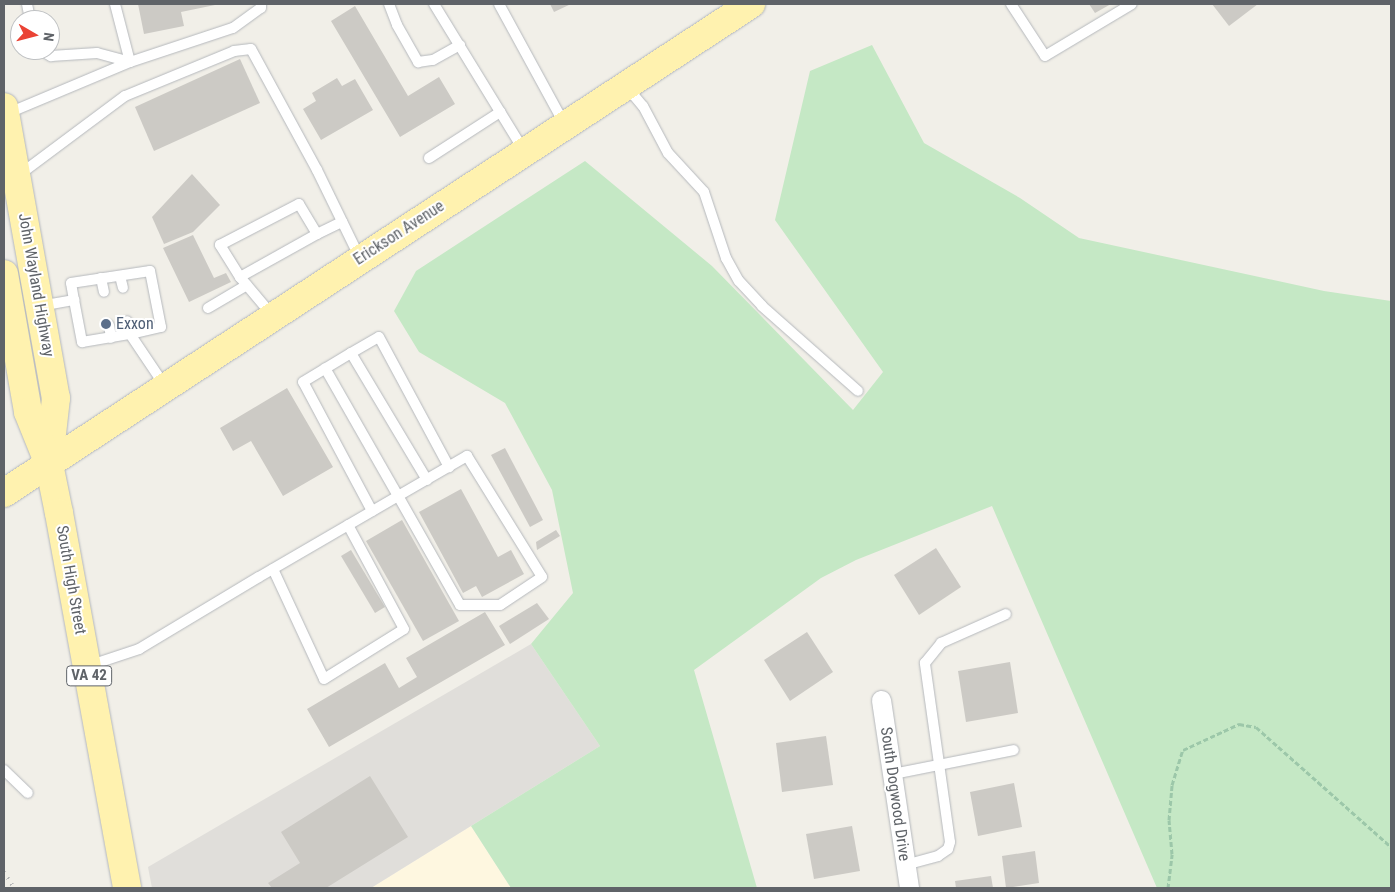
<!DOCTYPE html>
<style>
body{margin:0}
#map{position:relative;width:1395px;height:892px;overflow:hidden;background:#f1efe8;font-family:"Roboto Condensed",sans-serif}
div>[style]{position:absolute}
.commercial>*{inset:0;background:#fef7e0}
.industrial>*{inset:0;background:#e0deda}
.green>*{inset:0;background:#c5e8c5}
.building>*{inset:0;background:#cccac5}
.path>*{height:3px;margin-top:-1.5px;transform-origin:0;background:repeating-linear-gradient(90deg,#9cc7a9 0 5px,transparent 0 7.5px)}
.roads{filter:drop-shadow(0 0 1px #b5b8bc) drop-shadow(0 0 1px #b5b8bc)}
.lane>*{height:10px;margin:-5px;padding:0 5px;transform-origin:5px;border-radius:5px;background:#fff}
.street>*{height:19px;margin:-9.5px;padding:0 9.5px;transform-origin:9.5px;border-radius:9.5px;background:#fff}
.primary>*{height:28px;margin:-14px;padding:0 14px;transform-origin:14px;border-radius:14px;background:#fff2af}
.rail>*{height:4px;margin-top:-2px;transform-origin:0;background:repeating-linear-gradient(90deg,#b6b7b8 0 1px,transparent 0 7px)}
.dots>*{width:14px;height:14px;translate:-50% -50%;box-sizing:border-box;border:2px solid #fff;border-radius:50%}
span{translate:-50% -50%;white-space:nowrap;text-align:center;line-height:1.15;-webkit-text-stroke:4px #fff;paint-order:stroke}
.shield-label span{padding:1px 4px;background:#fff;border:1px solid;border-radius:4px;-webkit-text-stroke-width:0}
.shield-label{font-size:15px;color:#5f6368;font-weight:700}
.street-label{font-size:16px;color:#5f6368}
.service-label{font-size:16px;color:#4e5e75}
.left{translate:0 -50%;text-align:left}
.frame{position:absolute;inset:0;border:5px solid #5f6368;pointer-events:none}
.north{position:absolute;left:10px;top:10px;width:50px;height:50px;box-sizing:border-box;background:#fff;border:1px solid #bfc1c3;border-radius:50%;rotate:98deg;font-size:14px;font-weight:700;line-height:20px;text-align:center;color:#5f6368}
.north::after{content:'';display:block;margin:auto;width:18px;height:22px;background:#ea4335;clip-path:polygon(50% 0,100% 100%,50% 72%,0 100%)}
</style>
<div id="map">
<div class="commercial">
<i style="clip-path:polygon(471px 826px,511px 888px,371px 888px)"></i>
</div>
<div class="industrial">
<i style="clip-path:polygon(531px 644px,600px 746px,371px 888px,152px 888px,148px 867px)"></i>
</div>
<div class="green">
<i style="clip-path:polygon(872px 45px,924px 143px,1020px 198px,1079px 238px,1324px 291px,1391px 301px,1391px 888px,1157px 888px,992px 506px,856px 560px,821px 578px,694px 670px,757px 888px,511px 888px,471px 826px,600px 746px,531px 644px,573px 593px,552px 490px,505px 403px,419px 352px,394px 311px,416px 271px,585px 161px,712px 266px,853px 410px,883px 372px,775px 220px,810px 71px)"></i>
</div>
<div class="building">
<i style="clip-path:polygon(138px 4px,215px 4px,215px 5px,181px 12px,184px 26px,144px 34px)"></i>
<i style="clip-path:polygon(550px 4px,571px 4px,554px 12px)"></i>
<i style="clip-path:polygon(1089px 4px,1111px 4px,1095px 13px)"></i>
<i style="clip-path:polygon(1212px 4px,1258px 4px,1229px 26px)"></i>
<i style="clip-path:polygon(355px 6px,408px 96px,439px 77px,455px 104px,400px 137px,331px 21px)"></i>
<i style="clip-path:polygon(240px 59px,260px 103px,154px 151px,135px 107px)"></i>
<i style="clip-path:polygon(337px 78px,342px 86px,355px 79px,373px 110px,321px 140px,303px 109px,316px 101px,312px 93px)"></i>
<i style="clip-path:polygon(192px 174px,220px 205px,193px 232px,164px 244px,152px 217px)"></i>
<i style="clip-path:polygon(193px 235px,214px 278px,226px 273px,231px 282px,189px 302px,163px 248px)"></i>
<i style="clip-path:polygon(287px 388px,333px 467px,283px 496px,251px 441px,233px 451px,220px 428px)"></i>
<i style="clip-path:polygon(505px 448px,543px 520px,530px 527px,491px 455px)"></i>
<i style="clip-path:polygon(461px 489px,498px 557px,511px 550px,524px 574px,482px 597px,476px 586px,463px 593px,419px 512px)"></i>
<i style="clip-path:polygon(402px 520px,459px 621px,423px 641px,366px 541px)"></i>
<i style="clip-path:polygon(556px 530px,560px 536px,537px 550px,536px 542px)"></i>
<i style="clip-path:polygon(936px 548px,961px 587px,919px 615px,894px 575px)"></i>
<i style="clip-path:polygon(351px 550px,385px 607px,375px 613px,341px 556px)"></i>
<i style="clip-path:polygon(537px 603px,549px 619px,510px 644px,499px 626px)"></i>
<i style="clip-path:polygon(485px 612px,505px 645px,329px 747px,307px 709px,385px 663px,399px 688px,417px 677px,406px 658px)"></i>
<i style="clip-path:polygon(807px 632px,833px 672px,790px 701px,764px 660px)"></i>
<i style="clip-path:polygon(1010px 662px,1018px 713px,966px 722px,958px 671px)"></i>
<i style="clip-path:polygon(826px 736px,833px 785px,782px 792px,776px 743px)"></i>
<i style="clip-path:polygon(370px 776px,408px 837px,326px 888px,272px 888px,268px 883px,300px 863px,281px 832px)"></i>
<i style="clip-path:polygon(1014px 783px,1022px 827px,978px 836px,970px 792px)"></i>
<i style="clip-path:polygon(852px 826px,860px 871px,814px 879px,806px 834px)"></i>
<i style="clip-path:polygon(1035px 851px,1039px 883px,1006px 888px,1002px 856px)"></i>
<i style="clip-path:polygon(991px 876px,993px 888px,956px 888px,955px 881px)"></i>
</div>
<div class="path">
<i style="left:1168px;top:888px;width:34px;rotate:-83deg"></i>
<i style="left:1172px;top:854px;width:34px;rotate:-95deg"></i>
<i style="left:1169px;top:820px;width:35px;rotate:-85deg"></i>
<i style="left:1172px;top:785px;width:37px;rotate:-73deg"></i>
<i style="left:1183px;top:750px;width:62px;rotate:-24.9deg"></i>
<i style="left:1239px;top:724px;width:17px;rotate:10deg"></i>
<i style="left:1256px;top:727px;width:181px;rotate:41.6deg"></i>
</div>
<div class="roads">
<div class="lane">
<i style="left:27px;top:4px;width:16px;rotate:79deg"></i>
<i style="left:389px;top:4px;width:22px;rotate:69deg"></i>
<i style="left:397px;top:25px;width:43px;rotate:60.4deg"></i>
<i style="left:418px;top:62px;width:15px;rotate:-8deg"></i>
<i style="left:433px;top:60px;width:31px;rotate:-29deg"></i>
<i style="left:434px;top:4px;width:172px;rotate:58.5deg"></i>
<i style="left:499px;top:4px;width:138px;rotate:61.4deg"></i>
<i style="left:1011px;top:4px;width:62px;rotate:56.8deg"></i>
<i style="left:1045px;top:56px;width:101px;rotate:-30.9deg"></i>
<i style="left:40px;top:50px;width:13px;rotate:29deg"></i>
<i style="left:51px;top:56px;width:46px;rotate:-3.7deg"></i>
<i style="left:97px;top:53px;width:34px;rotate:15deg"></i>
<i style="left:130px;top:62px;width:108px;rotate:-18.3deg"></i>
<i style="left:233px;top:28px;width:34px;rotate:-36deg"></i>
<i style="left:261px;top:8px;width:4px;rotate:-90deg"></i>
<i style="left:626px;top:86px;width:26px;rotate:50deg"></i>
<i style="left:643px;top:106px;width:53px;rotate:62deg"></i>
<i style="left:668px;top:153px;width:53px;rotate:47.3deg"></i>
<i style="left:704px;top:192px;width:70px;rotate:71.6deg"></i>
<i style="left:726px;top:258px;width:26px;rotate:61deg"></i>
<i style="left:739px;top:281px;width:34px;rotate:47deg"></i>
<i style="left:762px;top:306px;width:128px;rotate:41.5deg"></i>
<i style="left:6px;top:114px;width:134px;rotate:-22.8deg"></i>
<i style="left:130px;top:62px;width:60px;rotate:-104.5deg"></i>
<i style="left:429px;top:158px;width:85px;rotate:-32.9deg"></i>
<i style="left:19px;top:175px;width:132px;rotate:-36.7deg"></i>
<i style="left:125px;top:96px;width:118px;rotate:-22.4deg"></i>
<i style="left:234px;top:51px;width:17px;rotate:-7deg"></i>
<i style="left:251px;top:49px;width:138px;rotate:61.4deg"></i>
<i style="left:317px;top:170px;width:98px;rotate:64deg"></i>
<i style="left:120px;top:276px;width:12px;rotate:76deg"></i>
<i style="left:240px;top:277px;width:88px;rotate:-29.2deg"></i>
<i style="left:101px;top:278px;width:14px;rotate:78deg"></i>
<i style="left:74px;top:300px;width:17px;rotate:-100deg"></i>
<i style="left:71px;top:283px;width:80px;rotate:-8.6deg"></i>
<i style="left:150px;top:271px;width:57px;rotate:78.9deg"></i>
<i style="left:161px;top:327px;width:32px;rotate:167deg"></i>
<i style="left:130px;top:334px;width:13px;rotate:-103deg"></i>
<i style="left:40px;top:306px;width:35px;rotate:-10deg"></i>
<i style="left:74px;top:300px;width:43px;rotate:79.2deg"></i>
<i style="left:82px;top:342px;width:49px;rotate:-9.5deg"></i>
<i style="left:130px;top:334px;width:63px;rotate:56.1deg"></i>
<i style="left:208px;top:308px;width:45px;rotate:-30.5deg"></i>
<i style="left:272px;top:315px;width:50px;rotate:-130.1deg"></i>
<i style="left:240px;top:277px;width:38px;rotate:-122deg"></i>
<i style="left:220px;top:245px;width:89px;rotate:-27.4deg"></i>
<i style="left:299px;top:204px;width:35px;rotate:59deg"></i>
<i style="left:317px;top:234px;width:28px;rotate:-26deg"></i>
<i style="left:109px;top:325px;width:13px;rotate:81deg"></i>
<i style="left:351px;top:353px;width:148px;rotate:59.1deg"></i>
<i style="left:372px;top:511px;width:146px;rotate:-118.1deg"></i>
<i style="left:303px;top:382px;width:56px;rotate:-31.1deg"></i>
<i style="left:351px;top:353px;width:32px;rotate:-30deg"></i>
<i style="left:379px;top:337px;width:148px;rotate:61.7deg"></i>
<i style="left:273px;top:569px;width:121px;rotate:65.1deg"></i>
<i style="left:324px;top:679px;width:94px;rotate:-32deg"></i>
<i style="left:404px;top:629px;width:118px;rotate:-118.3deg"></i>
<i style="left:88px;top:666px;width:54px;rotate:-18.4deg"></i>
<i style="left:139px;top:649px;width:140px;rotate:-31deg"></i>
<i style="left:259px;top:577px;width:161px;rotate:-30.2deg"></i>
<i style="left:398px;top:496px;width:80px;rotate:-30.1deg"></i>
<i style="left:467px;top:456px;width:142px;rotate:58.2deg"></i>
<i style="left:542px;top:577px;width:50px;rotate:146.3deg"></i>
<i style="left:500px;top:605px;width:40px;rotate:180deg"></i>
<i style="left:460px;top:605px;width:125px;rotate:-119.6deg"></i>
<i style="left:398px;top:496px;width:147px;rotate:-119.7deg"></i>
<i style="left:4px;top:770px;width:33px;rotate:44deg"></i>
<i style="left:893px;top:774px;width:123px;rotate:-11.2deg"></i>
<i style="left:905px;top:865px;width:34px;rotate:-15deg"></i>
<i style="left:938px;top:856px;width:12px;rotate:-35deg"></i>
<i style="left:948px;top:849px;width:7px;rotate:-74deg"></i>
<i style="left:950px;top:842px;width:181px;rotate:-98deg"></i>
<i style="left:925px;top:663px;width:26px;rotate:-51deg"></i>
<i style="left:941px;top:643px;width:71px;rotate:-24deg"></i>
</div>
<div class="street">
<i style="left:881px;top:700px;width:190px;rotate:81.5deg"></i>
</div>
<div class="primary">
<i style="left:4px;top:107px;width:296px;rotate:79.9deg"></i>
<i style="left:56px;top:398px;width:62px;rotate:96.4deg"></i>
<i style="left:4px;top:274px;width:140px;rotate:80.1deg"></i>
<i style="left:28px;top:412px;width:56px;rotate:68deg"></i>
<i style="left:49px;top:464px;width:50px;rotate:78.5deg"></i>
<i style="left:59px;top:513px;width:381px;rotate:79.7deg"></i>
<i style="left:4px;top:493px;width:893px;rotate:-33.21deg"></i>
</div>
</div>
<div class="rail">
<i style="left:4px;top:872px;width:19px;rotate:58deg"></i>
</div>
<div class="dots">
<i style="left:106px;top:324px;background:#5c6f8a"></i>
</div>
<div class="shield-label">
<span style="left:89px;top:676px">VA 42</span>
</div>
<div class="street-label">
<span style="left:399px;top:233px;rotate:-33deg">Erickson Avenue</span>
<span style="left:36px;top:285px;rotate:80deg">John Wayland Highway</span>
<span style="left:71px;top:580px;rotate:80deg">South High Street</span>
<span style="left:895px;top:794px;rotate:82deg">South Dogwood Drive</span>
</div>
<div class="service-label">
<span class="left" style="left:116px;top:324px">Exxon</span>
</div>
<div class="frame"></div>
<div class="north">N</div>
</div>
